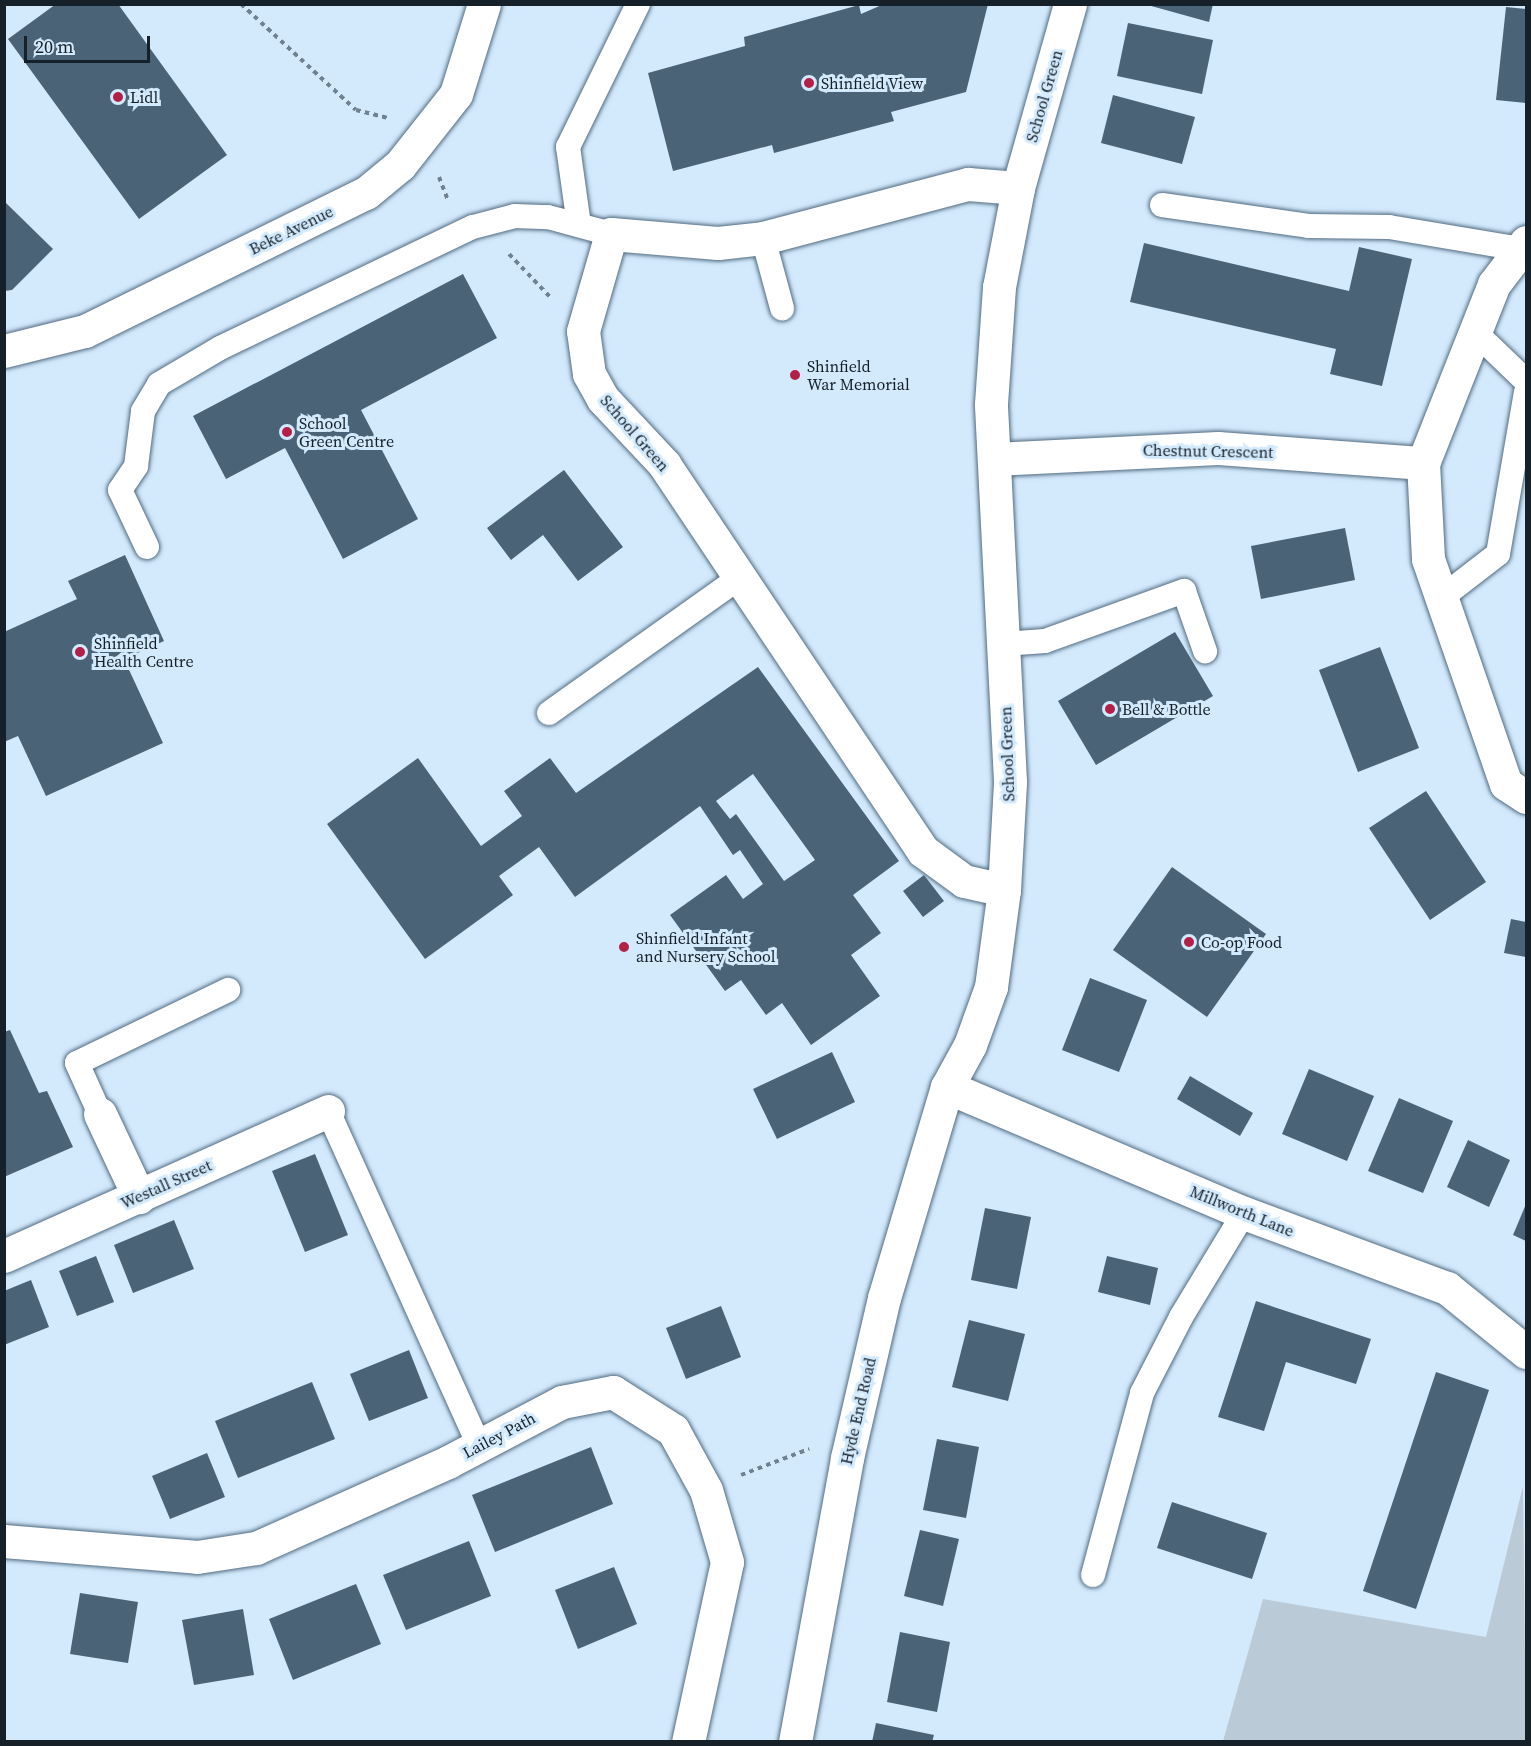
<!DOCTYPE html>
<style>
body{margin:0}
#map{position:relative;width:1531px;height:1746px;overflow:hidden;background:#d3eafd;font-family:"Source Serif 4",serif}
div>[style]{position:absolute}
.green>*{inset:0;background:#bacad7}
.building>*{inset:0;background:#4b6376}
.path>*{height:4px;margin-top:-2px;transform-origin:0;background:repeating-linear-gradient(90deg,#70818f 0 4.5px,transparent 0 9px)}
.roads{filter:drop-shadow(0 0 2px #526b80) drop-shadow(0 0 2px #526b80)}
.lane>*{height:24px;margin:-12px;padding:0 12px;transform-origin:12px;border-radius:12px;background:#fff}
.street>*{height:33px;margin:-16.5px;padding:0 16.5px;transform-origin:16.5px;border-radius:16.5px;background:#fff}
.secondary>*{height:33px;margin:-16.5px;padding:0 16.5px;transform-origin:16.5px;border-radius:16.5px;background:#fff}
.dots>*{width:16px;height:16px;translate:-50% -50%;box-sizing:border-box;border:3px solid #d3eafd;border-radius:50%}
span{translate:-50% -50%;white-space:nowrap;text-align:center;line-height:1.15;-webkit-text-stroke:6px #d3eafd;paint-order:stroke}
.poi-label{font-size:16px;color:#152028}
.left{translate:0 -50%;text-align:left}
.street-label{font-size:16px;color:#152028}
.frame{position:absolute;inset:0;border:6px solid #152028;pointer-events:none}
.scale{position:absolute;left:24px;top:36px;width:126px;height:27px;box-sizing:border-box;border:3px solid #152028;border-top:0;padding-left:8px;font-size:18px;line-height:21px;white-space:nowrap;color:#152028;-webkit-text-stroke:4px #d3eafd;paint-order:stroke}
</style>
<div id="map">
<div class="green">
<i style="clip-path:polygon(1523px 1486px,1526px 1741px,1223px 1741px,1263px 1599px,1486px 1637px)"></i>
</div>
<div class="building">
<i style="clip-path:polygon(56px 4px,118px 4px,227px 155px,139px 219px,8px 39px)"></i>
<i style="clip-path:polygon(884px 4px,988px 4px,966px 92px,891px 112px,894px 121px,774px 153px,772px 145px,673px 171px,648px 73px,745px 46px,744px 37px,859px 5px,861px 14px)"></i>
<i style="clip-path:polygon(1144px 4px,1213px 4px,1209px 22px)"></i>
<i style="clip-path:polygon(1506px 7px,1526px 9px,1526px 103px,1496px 100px)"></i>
<i style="clip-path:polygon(1128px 23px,1213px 40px,1202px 94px,1117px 76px)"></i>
<i style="clip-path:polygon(1113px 95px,1195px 117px,1182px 164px,1101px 143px)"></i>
<i style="clip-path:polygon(6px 203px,53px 249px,12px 290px,4px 291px)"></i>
<i style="clip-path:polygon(1144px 243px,1349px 291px,1359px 247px,1412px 259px,1382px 386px,1330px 374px,1336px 349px,1130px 302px)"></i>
<i style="clip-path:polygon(463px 274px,497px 338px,361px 410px,418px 519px,343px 559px,285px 448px,226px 479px,193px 416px)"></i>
<i style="clip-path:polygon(564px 470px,623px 547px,578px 581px,543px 535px,511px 560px,487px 528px)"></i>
<i style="clip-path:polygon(1345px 528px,1355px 580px,1261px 599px,1251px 546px)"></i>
<i style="clip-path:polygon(125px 555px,164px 641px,124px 659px,163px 743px,46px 796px,18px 736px,4px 742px,4px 632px,77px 599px,68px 581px)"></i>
<i style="clip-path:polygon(1175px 632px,1213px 696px,1096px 765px,1058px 701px)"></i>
<i style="clip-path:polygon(1380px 647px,1419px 748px,1358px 772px,1319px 670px)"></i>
<i style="clip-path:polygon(evenodd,758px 667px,899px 861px,853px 895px,881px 933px,851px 955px,880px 996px,811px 1045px,782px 1003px,766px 1015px,741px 980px,725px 991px,670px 915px,726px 875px,743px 899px,763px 884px,740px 850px,733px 855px,700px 806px,575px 897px,539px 847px,499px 876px,513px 895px,425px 959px,327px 824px,418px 758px,481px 846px,522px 816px,504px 791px,550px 758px,576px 793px,758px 667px,753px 774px,815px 860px,784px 881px,736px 814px,730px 819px,716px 801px,753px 774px)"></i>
<i style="clip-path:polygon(1426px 791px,1486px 882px,1430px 920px,1369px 828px)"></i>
<i style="clip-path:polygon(1172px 867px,1266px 934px,1207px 1017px,1113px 950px)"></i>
<i style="clip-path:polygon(924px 875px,944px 901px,923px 917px,903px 891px)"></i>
<i style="clip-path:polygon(1511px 919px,1526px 922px,1526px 957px,1504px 953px)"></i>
<i style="clip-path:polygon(1090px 978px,1147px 1000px,1119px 1072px,1062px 1050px)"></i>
<i style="clip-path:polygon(10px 1030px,39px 1093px,47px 1091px,73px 1147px,4px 1177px,4px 1032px)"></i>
<i style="clip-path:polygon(832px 1052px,855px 1102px,777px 1139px,753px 1089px)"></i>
<i style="clip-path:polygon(1309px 1069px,1374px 1096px,1347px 1161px,1282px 1134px)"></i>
<i style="clip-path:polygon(1190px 1076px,1253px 1113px,1240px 1136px,1177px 1099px)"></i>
<i style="clip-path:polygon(1399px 1098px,1453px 1121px,1423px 1193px,1368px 1171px)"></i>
<i style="clip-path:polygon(1468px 1140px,1510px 1160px,1489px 1207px,1447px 1187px)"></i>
<i style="clip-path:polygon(315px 1154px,348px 1235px,305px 1252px,272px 1171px)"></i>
<i style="clip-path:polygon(1526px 1204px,1526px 1241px,1513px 1235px)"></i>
<i style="clip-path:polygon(985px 1208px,1031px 1217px,1017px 1289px,971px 1280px)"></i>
<i style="clip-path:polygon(174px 1220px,194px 1269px,133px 1293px,114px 1245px)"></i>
<i style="clip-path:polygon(96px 1256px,114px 1302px,77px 1316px,59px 1271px)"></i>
<i style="clip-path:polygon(1107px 1256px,1158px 1268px,1150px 1305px,1098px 1292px)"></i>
<i style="clip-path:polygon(31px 1280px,49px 1327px,4px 1345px,4px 1291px)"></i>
<i style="clip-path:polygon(1256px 1301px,1371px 1339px,1356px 1384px,1286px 1362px,1264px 1431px,1218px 1417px)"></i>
<i style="clip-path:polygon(721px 1306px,741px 1357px,686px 1379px,666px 1328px)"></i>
<i style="clip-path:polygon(969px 1320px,1025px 1334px,1008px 1401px,952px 1387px)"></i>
<i style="clip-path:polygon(409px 1350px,428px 1398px,369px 1421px,350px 1374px)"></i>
<i style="clip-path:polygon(1436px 1372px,1489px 1390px,1416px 1609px,1363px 1591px)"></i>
<i style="clip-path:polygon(312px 1382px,335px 1439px,238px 1478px,215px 1421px)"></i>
<i style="clip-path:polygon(937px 1439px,979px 1447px,966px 1518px,923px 1510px)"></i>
<i style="clip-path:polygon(591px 1447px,613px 1504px,495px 1552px,472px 1495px)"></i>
<i style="clip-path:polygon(207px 1453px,225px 1497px,170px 1519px,152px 1476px)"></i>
<i style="clip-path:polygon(1172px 1502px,1267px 1533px,1252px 1579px,1157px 1548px)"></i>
<i style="clip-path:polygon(920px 1530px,959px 1539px,943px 1606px,904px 1596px)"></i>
<i style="clip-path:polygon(469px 1541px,491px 1596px,406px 1630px,383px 1575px)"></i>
<i style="clip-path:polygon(614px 1567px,637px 1624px,578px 1649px,555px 1590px)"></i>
<i style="clip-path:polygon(356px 1584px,381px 1644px,293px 1680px,269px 1619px)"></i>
<i style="clip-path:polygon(80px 1593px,138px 1602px,128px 1663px,70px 1654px)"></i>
<i style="clip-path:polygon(243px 1609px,254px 1675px,194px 1685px,182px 1620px)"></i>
<i style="clip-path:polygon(900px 1632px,950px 1642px,937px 1712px,887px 1702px)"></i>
<i style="clip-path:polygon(876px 1723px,934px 1735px,932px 1742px,872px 1742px)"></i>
</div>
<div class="path">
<i style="left:241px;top:4px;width:156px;rotate:42.7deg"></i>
<i style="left:356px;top:110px;width:34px;rotate:14deg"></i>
<i style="left:439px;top:177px;width:26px;rotate:69deg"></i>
<i style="left:509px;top:254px;width:61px;rotate:46.3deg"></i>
<i style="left:741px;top:1475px;width:73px;rotate:-20.9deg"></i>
</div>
<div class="roads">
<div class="lane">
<i style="left:1162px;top:205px;width:148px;rotate:8.1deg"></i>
<i style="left:1309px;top:226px;width:80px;rotate:0.7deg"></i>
<i style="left:1389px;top:227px;width:134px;rotate:9.5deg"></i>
<i style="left:579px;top:225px;width:79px;rotate:-98deg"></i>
<i style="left:568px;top:147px;width:159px;rotate:-63.9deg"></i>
<i style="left:763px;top:238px;width:73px;rotate:74.8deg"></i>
<i style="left:1475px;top:332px;width:71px;rotate:43.9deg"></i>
<i style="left:147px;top:547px;width:63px;rotate:-115.3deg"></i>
<i style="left:120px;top:490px;width:29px;rotate:-56deg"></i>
<i style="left:136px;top:466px;width:55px;rotate:-82.7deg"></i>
<i style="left:143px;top:411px;width:31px;rotate:-59deg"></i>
<i style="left:159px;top:384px;width:71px;rotate:-30.5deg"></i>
<i style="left:220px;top:348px;width:280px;rotate:-25.6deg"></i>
<i style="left:473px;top:227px;width:43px;rotate:-14.7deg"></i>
<i style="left:515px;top:216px;width:33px;rotate:2deg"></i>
<i style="left:548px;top:217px;width:65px;rotate:15.1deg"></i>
<i style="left:1441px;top:598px;width:72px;rotate:-37.7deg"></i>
<i style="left:1498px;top:554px;width:164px;rotate:-80.2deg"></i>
<i style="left:1003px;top:644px;width:42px;rotate:-4.1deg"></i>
<i style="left:1045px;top:641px;width:148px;rotate:-19.8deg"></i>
<i style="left:1184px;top:591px;width:64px;rotate:70.7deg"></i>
<i style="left:549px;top:713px;width:237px;rotate:-35.4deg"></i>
<i style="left:328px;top:1111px;width:367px;rotate:65.7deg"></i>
<i style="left:100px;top:1114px;width:56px;rotate:-114.3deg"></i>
<i style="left:77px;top:1063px;width:168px;rotate:-25.8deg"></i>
<i style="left:1093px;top:1575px;width:188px;rotate:-74.9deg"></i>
<i style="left:1142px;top:1393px;width:85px;rotate:-62.8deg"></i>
<i style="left:1181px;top:1317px;width:122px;rotate:-58.8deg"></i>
</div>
<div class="street">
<i style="left:1526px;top:242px;width:53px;rotate:127.3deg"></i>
<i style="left:1494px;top:284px;width:193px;rotate:111.6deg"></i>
<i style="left:1423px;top:463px;width:96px;rotate:87deg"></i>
<i style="left:1428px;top:559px;width:238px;rotate:70.9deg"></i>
<i style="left:1506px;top:784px;width:24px;rotate:33deg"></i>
<i style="left:4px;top:351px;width:83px;rotate:-13.9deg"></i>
<i style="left:85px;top:331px;width:313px;rotate:-26.2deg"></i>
<i style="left:366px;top:193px;width:44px;rotate:-39.5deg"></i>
<i style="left:400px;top:165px;width:90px;rotate:-51.7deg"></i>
<i style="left:456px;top:94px;width:94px;rotate:-72.7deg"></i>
<i style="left:994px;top:459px;width:224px;rotate:-2.8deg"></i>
<i style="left:1218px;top:448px;width:206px;rotate:4.2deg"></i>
<i style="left:1004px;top:890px;width:41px;rotate:-167.3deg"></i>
<i style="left:964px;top:881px;width:51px;rotate:-143.8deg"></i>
<i style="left:923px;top:851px;width:464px;rotate:-123.8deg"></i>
<i style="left:665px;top:465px;width:91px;rotate:-133.2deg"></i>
<i style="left:603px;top:399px;width:29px;rotate:-119deg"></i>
<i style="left:589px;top:374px;width:43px;rotate:-97.9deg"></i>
<i style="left:583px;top:331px;width:101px;rotate:-73.9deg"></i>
<i style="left:611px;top:234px;width:107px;rotate:4.8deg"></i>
<i style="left:718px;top:243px;width:45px;rotate:-6.3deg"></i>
<i style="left:763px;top:238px;width:212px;rotate:-14.8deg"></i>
<i style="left:968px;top:184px;width:50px;rotate:4.6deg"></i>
<i style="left:947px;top:1087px;width:323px;rotate:23deg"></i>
<i style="left:1244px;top:1213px;width:216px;rotate:20.3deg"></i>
<i style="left:1447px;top:1288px;width:102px;rotate:39deg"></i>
<i style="left:100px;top:1114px;width:92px;rotate:64.8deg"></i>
<i style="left:4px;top:1256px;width:355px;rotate:-24.1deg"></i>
<i style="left:4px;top:1541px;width:194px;rotate:4.7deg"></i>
<i style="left:197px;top:1557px;width:60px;rotate:-8.7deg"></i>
<i style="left:256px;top:1548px;width:210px;rotate:-24.1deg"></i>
<i style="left:448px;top:1462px;width:129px;rotate:-27.8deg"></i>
<i style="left:562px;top:1402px;width:52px;rotate:-11.1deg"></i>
<i style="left:613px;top:1392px;width:71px;rotate:32.3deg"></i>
<i style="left:673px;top:1430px;width:68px;rotate:61.2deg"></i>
<i style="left:706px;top:1490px;width:75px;rotate:73.7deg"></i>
<i style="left:727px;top:1562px;width:184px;rotate:102.2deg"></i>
</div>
<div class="secondary">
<i style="left:795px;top:1742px;width:289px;rotate:-79.6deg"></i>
<i style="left:847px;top:1458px;width:164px;rotate:-77deg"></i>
<i style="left:884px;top:1298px;width:220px;rotate:-73.4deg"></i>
<i style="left:947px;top:1087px;width:48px;rotate:-61.3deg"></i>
<i style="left:970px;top:1045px;width:62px;rotate:-70.1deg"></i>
<i style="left:991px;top:987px;width:98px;rotate:-82.4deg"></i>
<i style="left:1004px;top:890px;width:109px;rotate:-86.8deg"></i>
<i style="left:1010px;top:781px;width:377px;rotate:-92.9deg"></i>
<i style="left:991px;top:404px;width:117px;rotate:-86.1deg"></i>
<i style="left:999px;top:287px;width:101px;rotate:-79.1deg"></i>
<i style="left:1018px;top:188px;width:191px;rotate:-74.2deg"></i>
</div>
</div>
<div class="dots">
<i style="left:809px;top:83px;background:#b22048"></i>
<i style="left:118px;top:97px;background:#b22048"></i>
<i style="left:795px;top:375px;background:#b22048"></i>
<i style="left:287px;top:432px;background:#b22048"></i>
<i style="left:80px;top:652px;background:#b22048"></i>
<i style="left:1110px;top:709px;background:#b22048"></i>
<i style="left:1189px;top:942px;background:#b22048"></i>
<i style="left:624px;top:947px;background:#b22048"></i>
</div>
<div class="poi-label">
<span class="left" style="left:821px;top:83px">Shinfield View</span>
<span class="left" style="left:130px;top:97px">Lidl</span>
<span class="left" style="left:807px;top:375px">Shinfield<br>War Memorial</span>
<span class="left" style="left:299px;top:432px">School<br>Green Centre</span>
<span class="left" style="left:94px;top:652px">Shinfield<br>Health Centre</span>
<span class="left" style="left:1122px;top:709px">Bell &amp; Bottle</span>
<span class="left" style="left:636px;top:947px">Shinfield Infant<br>and Nursery School</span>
<span class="left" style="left:1201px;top:942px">Co-op Food</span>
</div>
<div class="street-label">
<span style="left:1044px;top:96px;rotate:-74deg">School Green</span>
<span style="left:291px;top:230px;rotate:-26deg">Beke Avenue</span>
<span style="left:635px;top:433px;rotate:49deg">School Green</span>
<span style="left:1208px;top:451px;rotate:1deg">Chestnut Crescent</span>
<span style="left:1007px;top:754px;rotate:-92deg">School Green</span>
<span style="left:166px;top:1184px;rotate:-24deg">Westall Street</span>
<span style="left:1242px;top:1211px;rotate:22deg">Millworth Lane</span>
<span style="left:858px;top:1411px;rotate:-77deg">Hyde End Road</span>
<span style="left:499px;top:1435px;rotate:-28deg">Lailey Path</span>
</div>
<div class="frame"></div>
<div class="scale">20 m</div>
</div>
